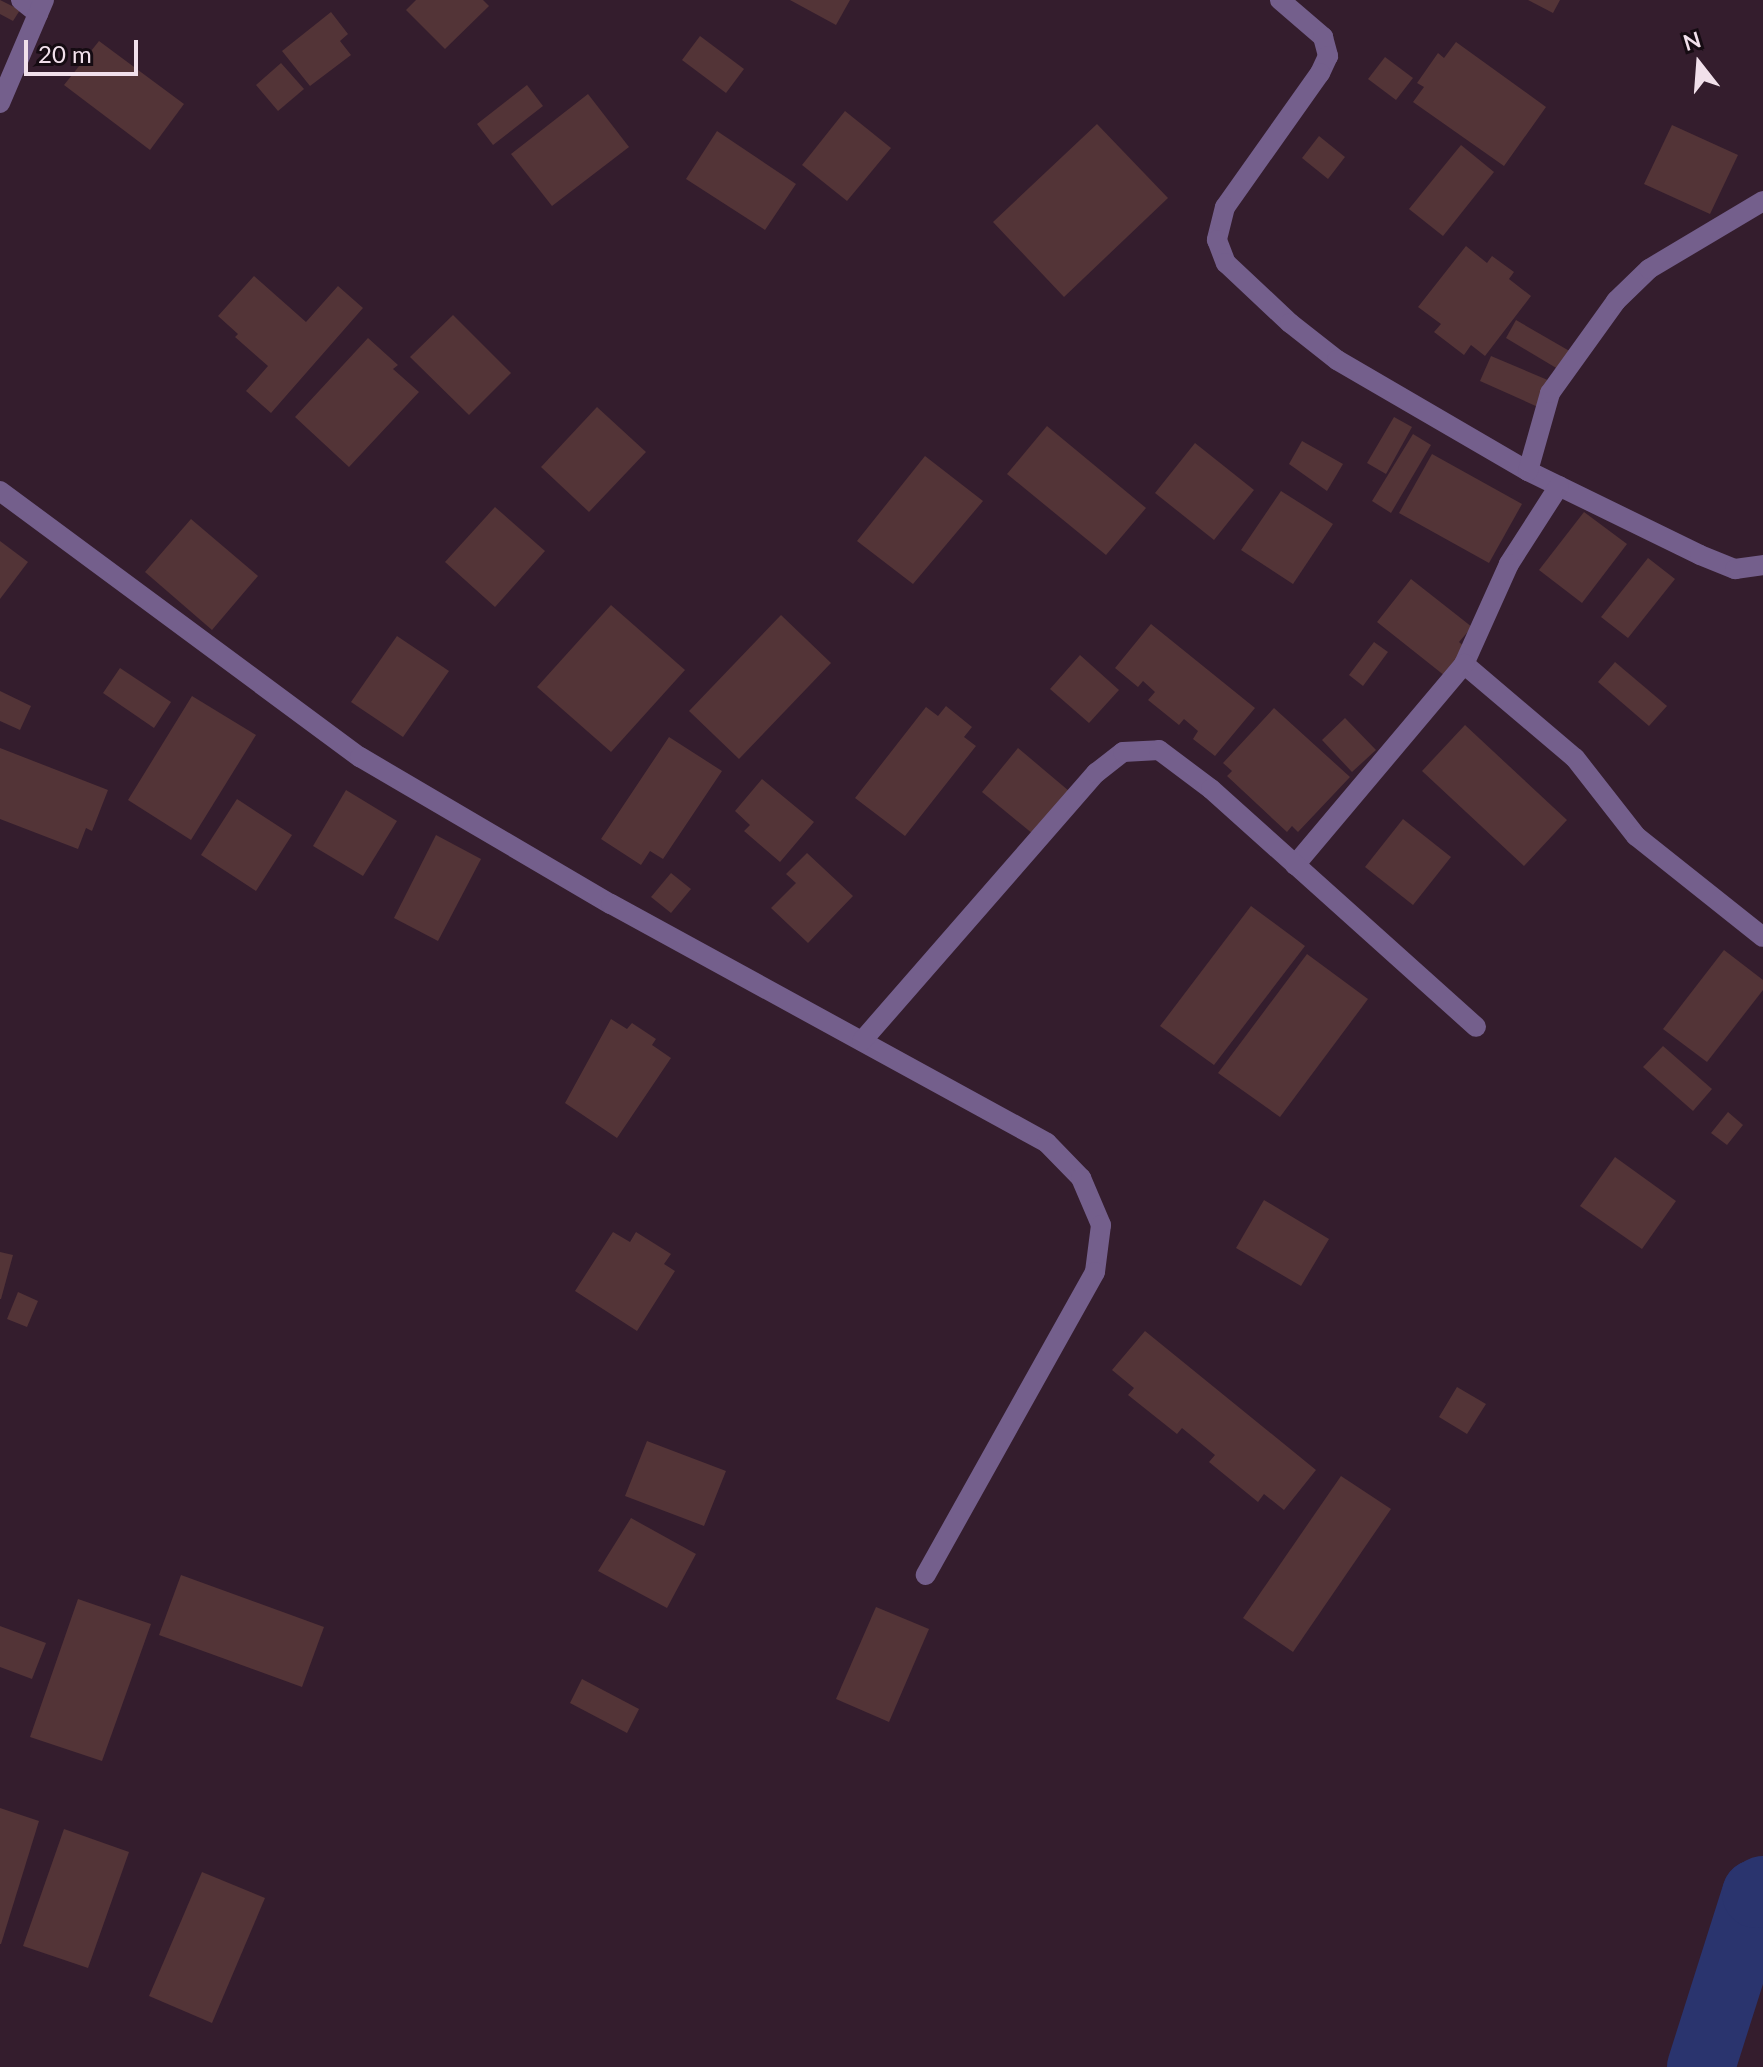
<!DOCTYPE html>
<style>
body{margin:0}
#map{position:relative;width:1763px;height:2067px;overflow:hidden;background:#341d2d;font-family:Lato,sans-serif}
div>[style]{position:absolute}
.river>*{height:68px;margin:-34px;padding:0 34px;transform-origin:34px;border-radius:34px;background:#2a346e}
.building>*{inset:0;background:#533437}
.minor>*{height:20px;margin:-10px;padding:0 10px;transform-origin:10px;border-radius:10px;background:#745f8c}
span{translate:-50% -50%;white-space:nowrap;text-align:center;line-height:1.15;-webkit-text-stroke:6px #150b12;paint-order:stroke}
.north{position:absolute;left:1659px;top:24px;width:80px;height:80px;-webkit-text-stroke:6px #150b12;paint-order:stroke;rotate:343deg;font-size:22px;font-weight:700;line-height:32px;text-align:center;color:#f1e0eb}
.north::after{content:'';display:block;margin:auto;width:28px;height:36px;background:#f1e0eb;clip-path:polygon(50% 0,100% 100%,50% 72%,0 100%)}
.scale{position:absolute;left:24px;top:40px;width:114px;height:36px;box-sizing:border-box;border:4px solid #f1e0eb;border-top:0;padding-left:10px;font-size:24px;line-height:28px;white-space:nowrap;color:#f1e0eb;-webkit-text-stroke:6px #150b12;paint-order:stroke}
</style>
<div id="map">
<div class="river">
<i style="left:1701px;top:2067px;width:182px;rotate:-72.4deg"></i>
<i style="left:1756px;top:1894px;width:8px;rotate:-30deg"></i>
</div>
<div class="building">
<i style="clip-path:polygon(0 0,20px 10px,13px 21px,0 14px)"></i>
<i style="clip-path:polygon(416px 0,483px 0,489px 6px,445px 49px,406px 10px)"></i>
<i style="clip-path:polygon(790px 0,850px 0,836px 25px)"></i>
<i style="clip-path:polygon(1528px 0,1560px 0,1553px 13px)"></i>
<i style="clip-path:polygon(331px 12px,348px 34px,340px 41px,351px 55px,310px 86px,282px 51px)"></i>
<i style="clip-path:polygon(700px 36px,744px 69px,726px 93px,682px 60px)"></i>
<i style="clip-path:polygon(99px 41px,184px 104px,150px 150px,64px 85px)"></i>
<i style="clip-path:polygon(1456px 42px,1546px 107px,1504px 166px,1413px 102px,1424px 87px,1417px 83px,1438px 53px,1444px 58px)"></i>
<i style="clip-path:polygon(1385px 57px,1413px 78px,1396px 100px,1368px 79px)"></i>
<i style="clip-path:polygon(281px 63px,304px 89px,278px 111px,256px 85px)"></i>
<i style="clip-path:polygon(527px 85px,543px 106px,493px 145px,477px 124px)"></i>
<i style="clip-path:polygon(588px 94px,629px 147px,552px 206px,511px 154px)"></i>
<i style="clip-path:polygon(845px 111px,891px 148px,847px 201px,802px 165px)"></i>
<i style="clip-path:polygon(1097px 124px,1168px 198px,1064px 297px,993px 222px)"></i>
<i style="clip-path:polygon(1672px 125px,1738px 155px,1710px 214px,1644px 184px)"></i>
<i style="clip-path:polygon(717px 131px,796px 184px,765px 230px,686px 179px)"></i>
<i style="clip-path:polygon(1319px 136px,1345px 157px,1328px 179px,1302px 158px)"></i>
<i style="clip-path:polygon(1461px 145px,1494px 172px,1443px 236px,1409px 209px)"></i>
<i style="clip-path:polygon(1466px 246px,1487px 263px,1492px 256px,1514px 272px,1509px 279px,1531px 296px,1485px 356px,1471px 345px,1464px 355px,1434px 332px,1441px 324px,1418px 307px)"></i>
<i style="clip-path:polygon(254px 276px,306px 322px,338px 286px,363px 308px,271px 413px,246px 391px,268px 366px,235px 337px,238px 334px,218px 316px)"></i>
<i style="clip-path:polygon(453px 315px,511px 373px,469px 415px,410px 357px)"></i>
<i style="clip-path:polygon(1516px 320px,1573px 353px,1563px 372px,1506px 338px)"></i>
<i style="clip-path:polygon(368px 338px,398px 365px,393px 369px,419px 392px,349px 467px,295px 417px)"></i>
<i style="clip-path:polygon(1491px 356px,1550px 381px,1538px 407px,1480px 381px)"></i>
<i style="clip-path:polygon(597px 407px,646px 452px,589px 512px,541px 467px)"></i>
<i style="clip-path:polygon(1394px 417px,1412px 427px,1386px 474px,1367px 463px)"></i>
<i style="clip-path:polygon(1047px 426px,1146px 508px,1106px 555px,1007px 474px)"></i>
<i style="clip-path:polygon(1413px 434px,1431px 445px,1391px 513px,1372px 501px)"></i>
<i style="clip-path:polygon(1302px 441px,1343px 464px,1327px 491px,1289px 464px)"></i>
<i style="clip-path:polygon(1195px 443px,1254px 490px,1214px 540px,1155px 493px)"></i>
<i style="clip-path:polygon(1432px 454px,1522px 504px,1489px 563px,1399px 513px)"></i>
<i style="clip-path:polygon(925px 456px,983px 501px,913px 584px,857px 541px)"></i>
<i style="clip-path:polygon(1281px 491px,1333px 524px,1293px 584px,1241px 550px)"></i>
<i style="clip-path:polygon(495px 507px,545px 551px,495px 607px,445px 562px)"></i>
<i style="clip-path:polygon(1584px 512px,1627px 544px,1582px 603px,1539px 570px)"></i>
<i style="clip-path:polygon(191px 519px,258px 576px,212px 630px,145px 572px)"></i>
<i style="clip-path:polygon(0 541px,28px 562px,0 599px)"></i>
<i style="clip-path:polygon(1648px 558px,1675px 579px,1628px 638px,1601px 617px)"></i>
<i style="clip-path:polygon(1411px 579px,1472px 627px,1459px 642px,1467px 649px,1445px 676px,1377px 622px)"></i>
<i style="clip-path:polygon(611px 605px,685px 670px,611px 752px,537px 687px)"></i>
<i style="clip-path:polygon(781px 615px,831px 663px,739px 759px,689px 711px)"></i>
<i style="clip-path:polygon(1151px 624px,1255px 708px,1215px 756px,1193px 739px,1198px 731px,1184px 719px,1179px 725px,1148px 700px,1155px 692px,1143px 681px,1138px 687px,1115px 668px)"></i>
<i style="clip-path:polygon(397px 636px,449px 671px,403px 737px,351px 702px)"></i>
<i style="clip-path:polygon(1374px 642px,1388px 652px,1363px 686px,1349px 675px)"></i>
<i style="clip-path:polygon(1080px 655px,1119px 690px,1089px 723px,1050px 689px)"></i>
<i style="clip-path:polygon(1615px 662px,1667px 706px,1649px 726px,1598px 682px)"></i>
<i style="clip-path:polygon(120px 668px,171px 702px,154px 728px,103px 693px)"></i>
<i style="clip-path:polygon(0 691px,31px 706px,20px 730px,0 721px)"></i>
<i style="clip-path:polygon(192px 696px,256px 735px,191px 840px,128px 800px)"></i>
<i style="clip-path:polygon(946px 706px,972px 727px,964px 737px,976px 746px,905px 836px,855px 798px,926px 707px,938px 716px)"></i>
<i style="clip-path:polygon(1274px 708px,1350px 777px,1298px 832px,1292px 826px,1287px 832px,1227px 776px,1232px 771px,1223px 763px)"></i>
<i style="clip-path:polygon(1345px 718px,1376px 750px,1352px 772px,1322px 740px)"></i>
<i style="clip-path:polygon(1465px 725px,1567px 820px,1524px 866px,1422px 771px)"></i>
<i style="clip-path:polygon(669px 737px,722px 771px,663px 859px,650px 851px,641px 865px,601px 839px)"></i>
<i style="clip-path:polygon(0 748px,108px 790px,92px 831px,86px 828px,78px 849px,0 819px)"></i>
<i style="clip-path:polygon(1018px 748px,1069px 791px,1033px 834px,982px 792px)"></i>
<i style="clip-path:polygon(762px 779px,814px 822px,780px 862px,744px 831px,750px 825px,735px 811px)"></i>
<i style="clip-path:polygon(346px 790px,397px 821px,363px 876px,313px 846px)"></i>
<i style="clip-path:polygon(237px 799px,292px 835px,256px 891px,201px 855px)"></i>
<i style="clip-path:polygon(1403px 819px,1451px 857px,1413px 905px,1365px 867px)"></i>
<i style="clip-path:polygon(436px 835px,481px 859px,438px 941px,394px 918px)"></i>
<i style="clip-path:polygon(807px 853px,853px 896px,808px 943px,771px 908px,796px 883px,786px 874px)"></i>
<i style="clip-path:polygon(671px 873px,691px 889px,671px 913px,651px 897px)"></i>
<i style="clip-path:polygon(1251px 906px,1305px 946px,1214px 1065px,1160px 1026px)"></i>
<i style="clip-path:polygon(1724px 950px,1763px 980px,1763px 990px,1707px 1062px,1663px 1029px)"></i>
<i style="clip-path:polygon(1307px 954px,1368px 999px,1280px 1117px,1218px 1073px)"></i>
<i style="clip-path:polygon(611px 1019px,627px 1029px,632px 1023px,656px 1039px,652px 1045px,671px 1058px,617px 1138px,565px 1103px)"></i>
<i style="clip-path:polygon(1663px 1046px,1712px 1089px,1693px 1111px,1643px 1067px)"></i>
<i style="clip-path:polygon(1728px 1112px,1743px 1125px,1727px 1145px,1711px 1133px)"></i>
<i style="clip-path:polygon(1615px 1157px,1676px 1201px,1642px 1249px,1580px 1206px)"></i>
<i style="clip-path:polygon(1264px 1200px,1329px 1239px,1301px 1286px,1236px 1248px)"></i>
<i style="clip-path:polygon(613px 1232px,630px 1242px,636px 1232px,671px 1254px,664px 1264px,675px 1271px,637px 1331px,575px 1291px)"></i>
<i style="clip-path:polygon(0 1252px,13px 1255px,1px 1299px,0 1299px)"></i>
<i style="clip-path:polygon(18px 1292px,38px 1301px,27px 1327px,7px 1319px)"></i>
<i style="clip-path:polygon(1145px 1331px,1316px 1470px,1284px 1510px,1264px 1494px,1258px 1502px,1209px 1462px,1215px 1455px,1182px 1428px,1177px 1434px,1128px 1395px,1134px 1388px,1112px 1370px)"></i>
<i style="clip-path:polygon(1457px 1387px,1486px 1404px,1467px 1434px,1439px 1417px)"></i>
<i style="clip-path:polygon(647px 1441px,726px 1471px,704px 1526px,625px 1496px)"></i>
<i style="clip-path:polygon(1341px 1476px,1391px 1509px,1293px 1652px,1243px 1618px)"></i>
<i style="clip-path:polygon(631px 1518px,696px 1554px,667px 1608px,598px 1571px)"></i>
<i style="clip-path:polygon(181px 1575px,324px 1627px,302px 1687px,159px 1635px)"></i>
<i style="clip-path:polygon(78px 1599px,151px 1624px,102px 1761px,30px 1737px)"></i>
<i style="clip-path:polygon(876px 1607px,929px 1629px,889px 1722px,836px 1699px)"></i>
<i style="clip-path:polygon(0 1626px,46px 1643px,32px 1679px,0 1667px)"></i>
<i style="clip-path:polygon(582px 1679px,639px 1709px,627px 1733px,570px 1703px)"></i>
<i style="clip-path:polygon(0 1808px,39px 1821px,1px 1944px,0 1944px)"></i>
<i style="clip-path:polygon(64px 1829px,129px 1852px,88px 1968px,23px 1946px)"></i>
<i style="clip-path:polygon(202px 1872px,265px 1898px,212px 2023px,149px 1996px)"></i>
</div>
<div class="minor">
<i style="left:21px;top:0;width:22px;rotate:39deg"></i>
<i style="left:1280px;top:0;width:57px;rotate:40.7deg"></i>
<i style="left:1323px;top:37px;width:20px;rotate:75deg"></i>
<i style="left:1328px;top:56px;width:19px;rotate:115deg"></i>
<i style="left:1320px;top:73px;width:164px;rotate:125.3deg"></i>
<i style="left:1225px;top:207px;width:34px;rotate:104deg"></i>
<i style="left:1217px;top:240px;width:25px;rotate:69deg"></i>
<i style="left:1226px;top:263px;width:88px;rotate:43.2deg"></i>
<i style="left:1290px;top:323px;width:60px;rotate:38.2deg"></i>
<i style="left:1337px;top:360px;width:221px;rotate:30.2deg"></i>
<i style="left:1528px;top:471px;width:191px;rotate:26deg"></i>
<i style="left:1700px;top:555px;width:38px;rotate:22deg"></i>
<i style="left:1735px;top:569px;width:28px;rotate:-8deg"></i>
<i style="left:0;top:103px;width:112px;rotate:-66.9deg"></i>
<i style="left:1528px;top:471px;width:81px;rotate:-74.2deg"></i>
<i style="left:1550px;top:393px;width:113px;rotate:-54.3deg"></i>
<i style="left:1616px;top:301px;width:46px;rotate:-44.1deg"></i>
<i style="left:1649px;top:269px;width:133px;rotate:-30.8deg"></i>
<i style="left:1559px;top:486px;width:93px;rotate:122.7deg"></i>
<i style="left:1509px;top:564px;width:110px;rotate:114.2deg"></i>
<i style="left:1464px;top:664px;width:145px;rotate:40.3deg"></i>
<i style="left:1575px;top:758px;width:99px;rotate:52deg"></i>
<i style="left:1636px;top:836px;width:162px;rotate:38.5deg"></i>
<i style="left:0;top:491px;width:448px;rotate:36.5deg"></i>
<i style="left:360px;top:757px;width:291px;rotate:30.4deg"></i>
<i style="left:611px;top:904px;width:497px;rotate:28.7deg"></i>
<i style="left:1047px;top:1143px;width:49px;rotate:45.8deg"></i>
<i style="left:1081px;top:1178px;width:51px;rotate:66.9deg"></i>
<i style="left:1101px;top:1225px;width:47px;rotate:97.3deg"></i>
<i style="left:1095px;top:1272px;width:347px;rotate:119.2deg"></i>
<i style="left:1295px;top:865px;width:263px;rotate:-49.9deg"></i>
<i style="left:862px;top:1041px;width:356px;rotate:-48.9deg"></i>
<i style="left:1096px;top:773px;width:34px;rotate:-38deg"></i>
<i style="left:1123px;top:752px;width:36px;rotate:-3deg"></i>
<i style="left:1159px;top:750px;width:65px;rotate:36.9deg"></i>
<i style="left:1211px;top:789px;width:356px;rotate:41.9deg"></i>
</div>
<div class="north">N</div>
<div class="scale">20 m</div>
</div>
